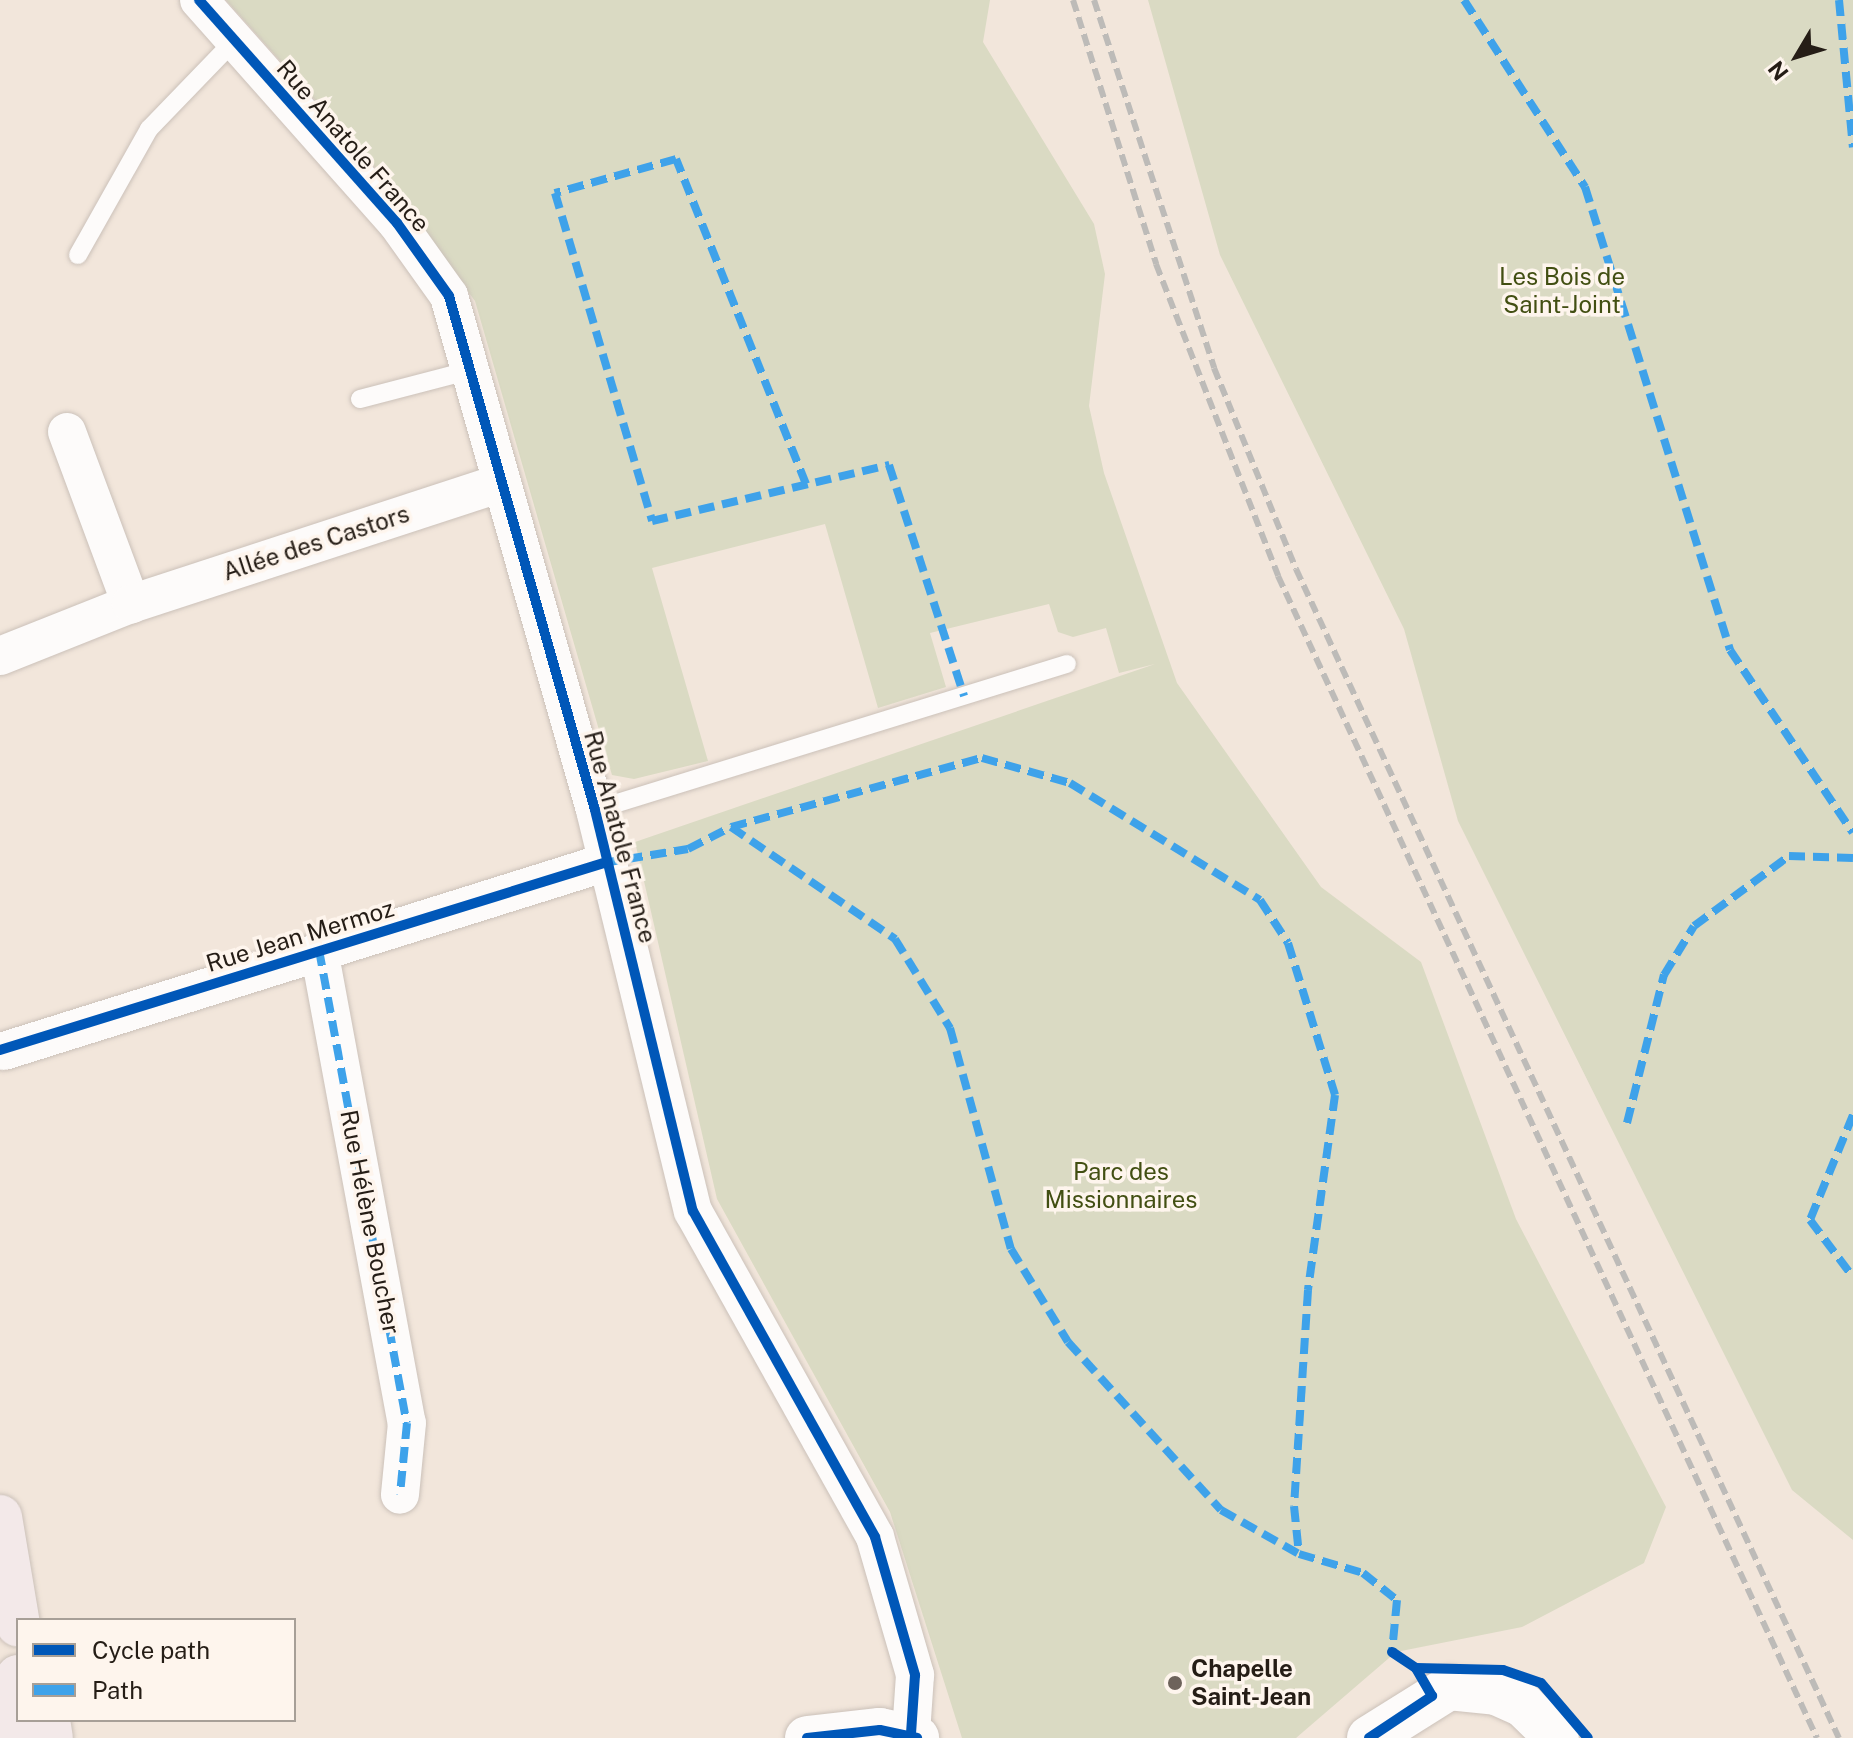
<!DOCTYPE html>
<meta charset="utf-8">
<style>
body{margin:0}
#map{position:relative;width:1853px;height:1738px;overflow:hidden;background:#f2e6db;font-family:"Public Sans",sans-serif}
div>[style]{position:absolute}
.green>*{inset:0;background:#dadac3}
.roads{filter:drop-shadow(0 0 2px #cbc1b9) drop-shadow(0 0 2px #cbc1b9)}
.lane>*{height:18px;margin:-9px;padding:0 9px;transform-origin:9px;border-radius:9px;background:#fdfbfa}
.street>*{height:38px;margin:-19px;padding:0 19px;transform-origin:19px;border-radius:19px;background:#fdfbfa}
.secondary>*{height:44px;margin:-22px;padding:0 22px;transform-origin:22px;border-radius:22px;background:#fdfbfa}
.primary>*{height:44px;margin:-22px;padding:0 22px;transform-origin:22px;border-radius:22px;background:#f3e9e9}
.rail>*{height:6px;margin-top:-3px;transform-origin:0;background:repeating-linear-gradient(90deg,#bdbbb8 0 12px,transparent 0 18px)}
.quiet>*{height:8px;margin-top:-4px;transform-origin:0;background:repeating-linear-gradient(90deg,#3ea2ea 0 16px,transparent 0 24px)}
.cycleway>*{height:10px;margin:-5px;padding:0 5px;transform-origin:5px;border-radius:5px;background:#0057b8}
.dots>*{width:22px;height:22px;translate:-50% -50%;box-sizing:border-box;border:4px solid #fef5ed;border-radius:50%}
span{translate:-50% -50%;white-space:nowrap;text-align:center;line-height:1.15;-webkit-text-stroke:7px #fef5ed;paint-order:stroke}
.street-label{font-size:24px;color:#251d16}
.park-label{font-size:24px;color:#424f12}
.poi-label{font-size:24px;color:#251d16;font-weight:700}
.left{translate:0 -50%;text-align:left}
.legend{position:absolute;left:16px;top:1618px;width:280px;height:104px;box-sizing:border-box;background:#fef5ed;border:2px solid #a79f97;margin:0;padding:10px 14px;list-style:none;font-size:24px;color:#251d16}
.legend li{display:flex;align-items:center;gap:16px;height:40px}
.legend b{width:40px;border:2px solid #a79f97}
.north{position:absolute;left:1757px;top:16px;width:80px;height:80px;-webkit-text-stroke:6px #fef5ed;paint-order:stroke;rotate:232deg;font-size:22px;font-weight:700;line-height:32px;text-align:center;color:#251d16}
.north::after{content:'';display:block;margin:auto;width:28px;height:36px;background:#251d16;clip-path:polygon(50% 0,100% 100%,50% 72%,0 100%)}
</style>
<div id="map">
<div class="green">
<i style="clip-path:polygon(226px 0,990px 0,983px 42px,1094px 224px,1105px 274px,1089px 406px,1104px 473px,1177px 683px,1321px 887px,1421px 962px,1516px 1219px,1666px 1507px,1644px 1563px,1522px 1627px,1396px 1652px,1296px 1738px,962px 1738px,890px 1512px,717px 1199px,635px 842px,1155px 664px,1119px 673px,1106px 628px,1073px 637px,1058px 632px,1049px 604px,930px 633px,946px 687px,878px 708px,825px 524px,652px 568px,708px 761px,634px 779px,612px 775px,475px 301px,380px 173px)"></i>
<i style="clip-path:polygon(1148px 0,1853px 0,1853px 1540px,1792px 1490px,1458px 821px,1404px 629px,1220px 255px)"></i>
</div>
<div class="roads">
<div class="lane">
<i style="left:78px;top:255px;width:145px;rotate:-60.6deg"></i>
<i style="left:149px;top:129px;width:124px;rotate:-46deg"></i>
<i style="left:360px;top:399px;width:115px;rotate:-14.6deg"></i>
<i style="left:595px;top:810px;width:494px;rotate:-17.2deg"></i>
</div>
<div class="street">
<i style="left:199px;top:0;width:298px;rotate:48.4deg"></i>
<i style="left:397px;top:223px;width:90px;rotate:54.5deg"></i>
<i style="left:449px;top:296px;width:534px;rotate:74.14deg"></i>
<i style="left:595px;top:810px;width:413px;rotate:76.3deg"></i>
<i style="left:693px;top:1211px;width:373px;rotate:60.8deg"></i>
<i style="left:875px;top:1537px;width:144px;rotate:73.8deg"></i>
<i style="left:915px;top:1675px;width:58px;rotate:93.9deg"></i>
<i style="left:67px;top:432px;width:184px;rotate:69.6deg"></i>
<i style="left:0;top:656px;width:141px;rotate:-21.7deg"></i>
<i style="left:131px;top:604px;width:390px;rotate:-18.1deg"></i>
<i style="left:319px;top:950px;width:481px;rotate:79.5deg"></i>
<i style="left:407px;top:1423px;width:72px;rotate:95.6deg"></i>
<i style="left:4px;top:1051px;width:632px;rotate:-17.4deg"></i>
</div>
<div class="secondary">
<i style="left:807px;top:1738px;width:73px;rotate:-6.3deg"></i>
<i style="left:880px;top:1730px;width:38px;rotate:12deg"></i>
<i style="left:1369px;top:1738px;width:94px;rotate:-32deg"></i>
<i style="left:1449px;top:1688px;width:47px;rotate:6.1deg"></i>
<i style="left:1496px;top:1693px;width:30px;rotate:24deg"></i>
<i style="left:1523px;top:1705px;width:47px;rotate:44.1deg"></i>
</div>
<div class="primary">
<i style="left:0;top:1517px;width:109px;rotate:80.5deg"></i>
<i style="left:48px;top:1720px;width:18px;rotate:81deg"></i>
<i style="left:15px;top:1738px;width:61px;rotate:-87.2deg"></i>
</div>
</div>
<div class="rail">
<i style="left:1073px;top:0;width:277px;rotate:72.5deg"></i>
<i style="left:1156px;top:264px;width:335px;rotate:68.6deg"></i>
<i style="left:1278px;top:576px;width:1281px;rotate:65.12deg"></i>
<i style="left:1094px;top:0;width:387px;rotate:71.9deg"></i>
<i style="left:1214px;top:368px;width:217px;rotate:67.8deg"></i>
<i style="left:1296px;top:569px;width:1289px;rotate:65.09deg"></i>
</div>
<div class="quiet">
<i style="left:1464px;top:0;width:223px;rotate:57.1deg"></i>
<i style="left:1585px;top:187px;width:485px;rotate:72.6deg"></i>
<i style="left:1730px;top:650px;width:220px;rotate:56.1deg"></i>
<i style="left:1839px;top:0;width:148px;rotate:84.6deg"></i>
<i style="left:806px;top:484px;width:350px;rotate:-111.8deg"></i>
<i style="left:676px;top:159px;width:126px;rotate:164.3deg"></i>
<i style="left:555px;top:193px;width:342px;rotate:73.5deg"></i>
<i style="left:652px;top:521px;width:244px;rotate:-13.3deg"></i>
<i style="left:889px;top:465px;width:243px;rotate:72deg"></i>
<i style="left:731px;top:827px;width:199px;rotate:34.3deg"></i>
<i style="left:895px;top:939px;width:105px;rotate:58.3deg"></i>
<i style="left:950px;top:1028px;width:229px;rotate:74.6deg"></i>
<i style="left:1011px;top:1249px;width:109px;rotate:58.5deg"></i>
<i style="left:1068px;top:1342px;width:227px;rotate:47.7deg"></i>
<i style="left:1221px;top:1510px;width:90px;rotate:29.4deg"></i>
<i style="left:603px;top:863px;width:86px;rotate:-9.4deg"></i>
<i style="left:688px;top:849px;width:48px;rotate:-27.1deg"></i>
<i style="left:731px;top:827px;width:260px;rotate:-15.4deg"></i>
<i style="left:982px;top:758px;width:91px;rotate:15.9deg"></i>
<i style="left:1070px;top:783px;width:223px;rotate:31.6deg"></i>
<i style="left:1260px;top:900px;width:51px;rotate:56.9deg"></i>
<i style="left:1288px;top:943px;width:159px;rotate:72.8deg"></i>
<i style="left:1335px;top:1095px;width:197px;rotate:97.9deg"></i>
<i style="left:1308px;top:1290px;width:216px;rotate:93.7deg"></i>
<i style="left:1294px;top:1506px;width:48px;rotate:84.1deg"></i>
<i style="left:1299px;top:1554px;width:67px;rotate:16.5deg"></i>
<i style="left:1363px;top:1573px;width:43px;rotate:38.5deg"></i>
<i style="left:1397px;top:1600px;width:52px;rotate:95.5deg"></i>
<i style="left:1392px;top:1652px;width:7px;rotate:34deg"></i>
<i style="left:319px;top:950px;width:481px;rotate:79.5deg"></i>
<i style="left:407px;top:1423px;width:72px;rotate:95.6deg"></i>
<i style="left:1853px;top:1115px;width:113px;rotate:112.3deg"></i>
<i style="left:1810px;top:1220px;width:71px;rotate:53deg"></i>
<i style="left:1627px;top:1123px;width:153px;rotate:-76deg"></i>
<i style="left:1664px;top:975px;width:57px;rotate:-58.5deg"></i>
<i style="left:1694px;top:926px;width:118px;rotate:-36.4deg"></i>
<i style="left:1789px;top:856px;width:64px;rotate:1.8deg"></i>
</div>
<div class="cycleway">
<i style="left:199px;top:0;width:298px;rotate:48.4deg"></i>
<i style="left:397px;top:223px;width:90px;rotate:54.5deg"></i>
<i style="left:449px;top:296px;width:534px;rotate:74.14deg"></i>
<i style="left:595px;top:810px;width:413px;rotate:76.3deg"></i>
<i style="left:693px;top:1211px;width:373px;rotate:60.8deg"></i>
<i style="left:875px;top:1537px;width:144px;rotate:73.8deg"></i>
<i style="left:915px;top:1675px;width:58px;rotate:93.9deg"></i>
<i style="left:0;top:1050px;width:635px;rotate:-17.21deg"></i>
<i style="left:1392px;top:1652px;width:29px;rotate:34deg"></i>
<i style="left:1416px;top:1668px;width:87px;rotate:1.3deg"></i>
<i style="left:1503px;top:1670px;width:40px;rotate:18.9deg"></i>
<i style="left:1541px;top:1683px;width:72px;rotate:49.5deg"></i>
<i style="left:807px;top:1738px;width:73px;rotate:-6.3deg"></i>
<i style="left:880px;top:1730px;width:38px;rotate:12deg"></i>
<i style="left:1369px;top:1738px;width:76px;rotate:-33.7deg"></i>
<i style="left:1432px;top:1696px;width:32px;rotate:-120deg"></i>
</div>
<div class="dots">
<i style="left:1175px;top:1683px;background:#6d635b"></i>
</div>
<div class="street-label">
<span style="left:353px;top:146px;rotate:49deg">Rue Anatole France</span>
<span style="left:316px;top:543px;rotate:-18deg">Allée des Castors</span>
<span style="left:620px;top:837px;rotate:75deg">Rue Anatole France</span>
<span style="left:300px;top:936px;rotate:-17deg">Rue Jean Mermoz</span>
<span style="left:370px;top:1222px;rotate:79deg">Rue Hélène Boucher</span>
</div>
<div class="park-label">
<span style="left:1562px;top:291px">Les Bois de<br>Saint-Joint</span>
<span style="left:1121px;top:1186px">Parc des<br>Missionnaires</span>
</div>
<div class="poi-label">
<span class="left" style="left:1191px;top:1683px">Chapelle<br>Saint-Jean</span>
</div>
<ul class="legend">
<li><b style="height:10px;background:#0057b8"></b>Cycle path</li>
<li><b style="height:10px;background:#3ea2ea"></b>Path</li>
</ul>
<div class="north">N</div>
</div>
